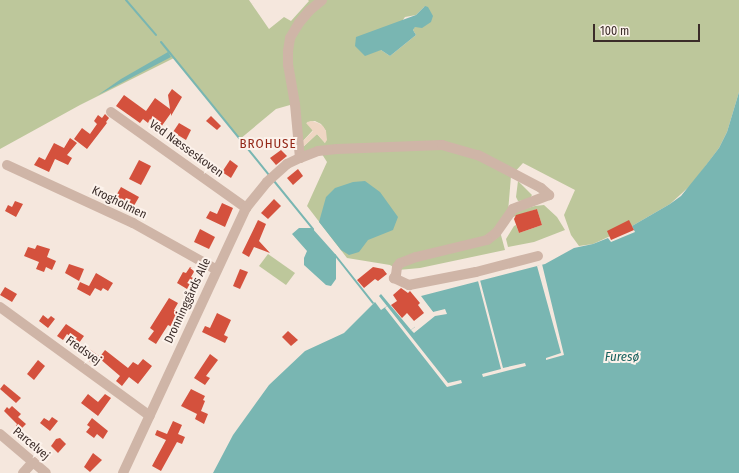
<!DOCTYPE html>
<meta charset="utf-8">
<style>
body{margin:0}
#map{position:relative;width:739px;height:473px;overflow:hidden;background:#f5e7dd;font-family:"Fira Sans Condensed",sans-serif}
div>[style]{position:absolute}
.green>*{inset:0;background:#bdc79b}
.plaza>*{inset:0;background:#efd6c3}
.water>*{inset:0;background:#79b6b2}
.pier>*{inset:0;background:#f5e7dd}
.stream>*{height:2px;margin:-1px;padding:0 1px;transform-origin:1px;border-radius:1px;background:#79b6b2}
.building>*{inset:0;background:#d4513d}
.minor>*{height:10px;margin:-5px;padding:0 5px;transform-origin:5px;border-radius:5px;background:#cfb5a7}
span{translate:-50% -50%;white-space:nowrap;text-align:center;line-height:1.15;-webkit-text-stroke:4px #fcf2eb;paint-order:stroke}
.street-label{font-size:12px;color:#3b2c29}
.neighbourhood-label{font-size:13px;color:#942717;letter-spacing:1px}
.water-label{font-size:13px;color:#18625f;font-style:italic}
.scale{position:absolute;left:593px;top:24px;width:107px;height:18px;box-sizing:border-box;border:2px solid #3b2c29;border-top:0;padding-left:5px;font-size:12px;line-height:14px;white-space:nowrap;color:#3b2c29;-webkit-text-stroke:3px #fcf2eb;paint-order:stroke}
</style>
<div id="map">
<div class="green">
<i style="clip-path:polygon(evenodd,0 0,249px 0,269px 29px,284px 17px,291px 21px,309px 1px,308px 0,739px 0,739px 92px,727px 132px,719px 148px,692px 184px,670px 204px,632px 226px,593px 244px,579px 246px,571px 235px,564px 215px,575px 190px,523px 163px,511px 176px,508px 212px,498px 224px,505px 250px,420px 268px,398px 270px,390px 265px,347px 258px,307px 206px,327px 162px,318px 148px,303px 154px,302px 148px,317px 134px,325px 143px,326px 131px,321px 124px,315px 121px,307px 122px,313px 130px,302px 142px,297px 103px,276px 109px,240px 139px,174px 58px,80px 105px,0 149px,0 0,425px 6px,413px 30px,416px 35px,390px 56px,381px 50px,405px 17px,416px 15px,425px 6px)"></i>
<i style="clip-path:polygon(518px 181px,532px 195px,529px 200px,518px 201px,516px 197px)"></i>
<i style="clip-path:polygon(544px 205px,557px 217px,565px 230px,534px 242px,508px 247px,506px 239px,514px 226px,516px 225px,519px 233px,542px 225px,537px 209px,513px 217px,513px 212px,535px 206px)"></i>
<i style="clip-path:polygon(268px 254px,295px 273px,286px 285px,259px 266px)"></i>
</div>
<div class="plaza">
<i style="clip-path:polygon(311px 121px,318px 123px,323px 126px,326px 131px,327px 140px,325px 143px,317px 134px,302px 148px,302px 142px,313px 131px,306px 123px)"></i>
</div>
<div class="water">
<i style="clip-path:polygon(425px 6px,428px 7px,433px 16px,431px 22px,422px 28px,415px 27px,413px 30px,416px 35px,390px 56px,381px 50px,365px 56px,355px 46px,356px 37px,416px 15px)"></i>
<i style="clip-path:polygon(168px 52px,171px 57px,98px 95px,121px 79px)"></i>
<i style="clip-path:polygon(739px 92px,739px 473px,213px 473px,233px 435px,269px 385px,305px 351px,344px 333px,375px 302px,381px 310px,387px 306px,379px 296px,381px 294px,411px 330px,433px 312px,421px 296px,545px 264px,574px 248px,593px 244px,608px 238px,611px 242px,635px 232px,632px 226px,670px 204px,681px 196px,706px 165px,719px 148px,727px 132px)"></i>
<i style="clip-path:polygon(365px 181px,380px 192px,398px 217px,393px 230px,368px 240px,359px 252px,349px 255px,341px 250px,319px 222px,326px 197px,335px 188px,353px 182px)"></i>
<i style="clip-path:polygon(299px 228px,312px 228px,336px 255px,336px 279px,331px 286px,326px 285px,304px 265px,304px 258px,307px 251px,292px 234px)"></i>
</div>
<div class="pier">
<i style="clip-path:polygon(542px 264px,564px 355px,546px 360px,546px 358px,561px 353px,537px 266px)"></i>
<i style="clip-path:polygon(480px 280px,503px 368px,525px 363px,526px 366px,483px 377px,482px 374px,501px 369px,478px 281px)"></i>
<i style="clip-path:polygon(419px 296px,420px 296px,433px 312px,445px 309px,447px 314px,435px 316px,414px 333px,411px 330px,415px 327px,414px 325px,431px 312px)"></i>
<i style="clip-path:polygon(387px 306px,448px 383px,461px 380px,462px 383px,447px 387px,385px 308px)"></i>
</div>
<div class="stream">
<i style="left:126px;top:0;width:46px;rotate:49.4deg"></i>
<i style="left:161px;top:42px;width:173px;rotate:50.9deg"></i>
<i style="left:274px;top:181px;width:62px;rotate:50.9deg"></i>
<i style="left:335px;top:255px;width:61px;rotate:51.6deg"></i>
</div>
<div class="building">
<i style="clip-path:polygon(172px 89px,182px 97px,171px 116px,171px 113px,161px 127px,150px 119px,148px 123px,143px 119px,140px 123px,116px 106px,124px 95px,146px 111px,155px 98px,170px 109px,168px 95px)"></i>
<i style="clip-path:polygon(105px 114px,109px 118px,106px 122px,107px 123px,87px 149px,74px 139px,82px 128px,90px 134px,97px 124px,94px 121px,98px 115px,102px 118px)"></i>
<i style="clip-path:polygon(211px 116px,221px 126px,217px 130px,206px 121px)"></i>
<i style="clip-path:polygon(179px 123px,191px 130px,186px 140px,173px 132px)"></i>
<i style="clip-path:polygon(70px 138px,77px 143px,67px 155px,72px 158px,68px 165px,55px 159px,49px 172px,34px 165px,39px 157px,45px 160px,54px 143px,64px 148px)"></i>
<i style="clip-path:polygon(281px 150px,287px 156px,276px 165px,270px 158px)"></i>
<i style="clip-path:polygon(139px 160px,151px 166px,141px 185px,129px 179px)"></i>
<i style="clip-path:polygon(230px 160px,238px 166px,231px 178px,222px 172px)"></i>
<i style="clip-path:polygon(298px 169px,303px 176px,293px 185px,287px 178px)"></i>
<i style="clip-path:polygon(121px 187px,139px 197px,131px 211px,113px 201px)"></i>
<i style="clip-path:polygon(274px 199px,281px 206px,268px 219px,261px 213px)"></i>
<i style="clip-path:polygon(15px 201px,23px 204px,16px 217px,5px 211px,8px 205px,12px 207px)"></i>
<i style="clip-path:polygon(222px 203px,233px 208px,225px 227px,206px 218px,210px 211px,217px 214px)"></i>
<i style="clip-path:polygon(537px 209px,542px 225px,519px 233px,514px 219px,516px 215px)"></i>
<i style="clip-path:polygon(258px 220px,266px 224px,259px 241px,270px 253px,254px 247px,249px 257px,242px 253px)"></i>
<i style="clip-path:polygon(629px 220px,634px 230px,611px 240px,607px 231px)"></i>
<i style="clip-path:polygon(200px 229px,215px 237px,209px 249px,194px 242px)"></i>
<i style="clip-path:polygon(37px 245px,50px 249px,47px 257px,56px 261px,52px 270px,46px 267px,44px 272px,36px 269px,39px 262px,24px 256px,28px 247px,35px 249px)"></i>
<i style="clip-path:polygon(69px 264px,84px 269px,79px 281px,65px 273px)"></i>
<i style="clip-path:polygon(190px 267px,195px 270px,191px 277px,193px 278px,187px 289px,177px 283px,183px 272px,186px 273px)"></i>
<i style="clip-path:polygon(373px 267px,383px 269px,387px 274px,378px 281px,375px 279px,364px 288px,357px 280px)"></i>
<i style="clip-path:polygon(240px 269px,248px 272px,240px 289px,233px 286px)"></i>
<i style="clip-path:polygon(96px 273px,113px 283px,108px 291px,103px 288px,101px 291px,95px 288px,90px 296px,77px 289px,80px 282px,89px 286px)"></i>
<i style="clip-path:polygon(5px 287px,17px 294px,12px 302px,0 295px)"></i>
<i style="clip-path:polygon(401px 288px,408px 293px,410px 291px,420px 303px,418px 305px,424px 313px,414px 321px,407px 313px,402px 318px,391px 305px,397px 301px,393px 295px)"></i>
<i style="clip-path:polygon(169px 298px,178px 303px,174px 310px,184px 315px,176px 329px,168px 325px,156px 344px,148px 339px,154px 331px,150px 328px)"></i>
<i style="clip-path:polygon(217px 313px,231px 320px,224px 335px,228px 337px,225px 343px,202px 332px,205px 326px,210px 328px)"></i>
<i style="clip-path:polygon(43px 315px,48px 319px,51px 316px,55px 319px,48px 328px,39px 321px)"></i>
<i style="clip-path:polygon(66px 324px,84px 336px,79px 343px,67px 334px,63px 340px,57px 336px)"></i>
<i style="clip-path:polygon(288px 331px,298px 340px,291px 346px,282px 337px)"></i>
<i style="clip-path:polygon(89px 349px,99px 356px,93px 364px,83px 356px)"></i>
<i style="clip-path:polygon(105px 350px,128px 368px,133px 362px,138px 365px,143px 359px,152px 366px,138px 384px,129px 377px,122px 386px,116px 381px,120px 376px,99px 358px)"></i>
<i style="clip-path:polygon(210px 354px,218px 360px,206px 376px,210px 378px,205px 385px,194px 378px)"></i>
<i style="clip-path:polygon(38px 360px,45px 366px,34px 380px,27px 374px)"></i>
<i style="clip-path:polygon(4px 384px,21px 398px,16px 403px,0 389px)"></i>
<i style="clip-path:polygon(191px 389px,205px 396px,203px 400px,205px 401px,201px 411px,208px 414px,204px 424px,195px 419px,197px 414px,181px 406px)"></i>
<i style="clip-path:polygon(88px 394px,98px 402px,105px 394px,111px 398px,98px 416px,81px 403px)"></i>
<i style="clip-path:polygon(12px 406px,21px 414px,18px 417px,26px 424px,20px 430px,16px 426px,17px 424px,4px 411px,7px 407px,9px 409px)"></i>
<i style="clip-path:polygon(52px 417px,58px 421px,50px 431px,40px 423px,44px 418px,49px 421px)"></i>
<i style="clip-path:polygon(92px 418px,108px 431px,103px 439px,97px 434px,94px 438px,86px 432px,90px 427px,87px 425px)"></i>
<i style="clip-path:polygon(173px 421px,182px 425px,178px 434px,185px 437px,182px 444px,177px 442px,161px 471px,152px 466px,166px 440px,155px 435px,157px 430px,167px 434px)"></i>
<i style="clip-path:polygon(60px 438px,66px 444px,58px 453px,51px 446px,56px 439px)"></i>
<i style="clip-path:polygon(93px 453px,102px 460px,90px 472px,84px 467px)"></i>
</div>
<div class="minor">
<i style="left:111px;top:112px;width:166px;rotate:35.4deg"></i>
<i style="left:300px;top:158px;width:54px;rotate:-95.3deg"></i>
<i style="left:295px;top:104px;width:40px;rotate:-100deg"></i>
<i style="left:288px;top:65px;width:14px;rotate:-90deg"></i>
<i style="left:288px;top:51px;width:13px;rotate:-81deg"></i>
<i style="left:290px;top:38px;width:17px;rotate:-59deg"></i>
<i style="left:299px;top:23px;width:16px;rotate:-50deg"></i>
<i style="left:309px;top:11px;width:17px;rotate:-40deg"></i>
<i style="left:7px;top:165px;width:139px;rotate:24.7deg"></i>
<i style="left:133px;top:223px;width:96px;rotate:29.2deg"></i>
<i style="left:0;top:307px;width:185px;rotate:36deg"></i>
<i style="left:0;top:434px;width:60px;rotate:40.3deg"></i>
<i style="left:23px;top:473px;width:15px;rotate:-48deg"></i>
<i style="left:123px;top:473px;width:292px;rotate:-65.1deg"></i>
<i style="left:246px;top:208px;width:33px;rotate:-51deg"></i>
<i style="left:267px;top:182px;width:27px;rotate:-42deg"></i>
<i style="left:287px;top:164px;width:14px;rotate:-25deg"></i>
<i style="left:300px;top:158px;width:19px;rotate:-21deg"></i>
<i style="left:318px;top:151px;width:19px;rotate:-6deg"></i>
<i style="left:337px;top:149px;width:105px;rotate:-2.2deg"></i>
<i style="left:442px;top:145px;width:37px;rotate:16deg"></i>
<i style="left:478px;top:155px;width:71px;rotate:27.6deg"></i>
<i style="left:541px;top:188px;width:11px;rotate:41deg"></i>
<i style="left:549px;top:195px;width:39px;rotate:159deg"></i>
<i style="left:513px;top:209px;width:29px;rotate:125deg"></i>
<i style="left:496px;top:233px;width:11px;rotate:142deg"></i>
<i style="left:487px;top:240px;width:73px;rotate:166.5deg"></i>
<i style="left:416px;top:257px;width:17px;rotate:159deg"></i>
<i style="left:400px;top:263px;width:5px;rotate:127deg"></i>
<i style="left:397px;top:267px;width:8px;rotate:97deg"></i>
<i style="left:396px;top:275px;width:4px;rotate:124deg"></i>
<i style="left:394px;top:278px;width:17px;rotate:25deg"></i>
<i style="left:409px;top:285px;width:68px;rotate:-11deg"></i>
<i style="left:476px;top:272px;width:64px;rotate:-14.5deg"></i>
</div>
<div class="street-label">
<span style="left:186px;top:149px;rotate:36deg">Ved Næsseskoven</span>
<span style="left:119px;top:203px;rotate:26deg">Krogholmen</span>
<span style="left:188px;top:301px;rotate:-65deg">Dronninggårds Alle</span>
<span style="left:83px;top:351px;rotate:36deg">Fredsvej</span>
<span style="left:31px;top:444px;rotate:40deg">Parcelvej</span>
</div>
<div class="neighbourhood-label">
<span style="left:268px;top:144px">BROHUSE</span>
</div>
<div class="water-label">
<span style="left:622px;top:357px">Furesø</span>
</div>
<div class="scale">100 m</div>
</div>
